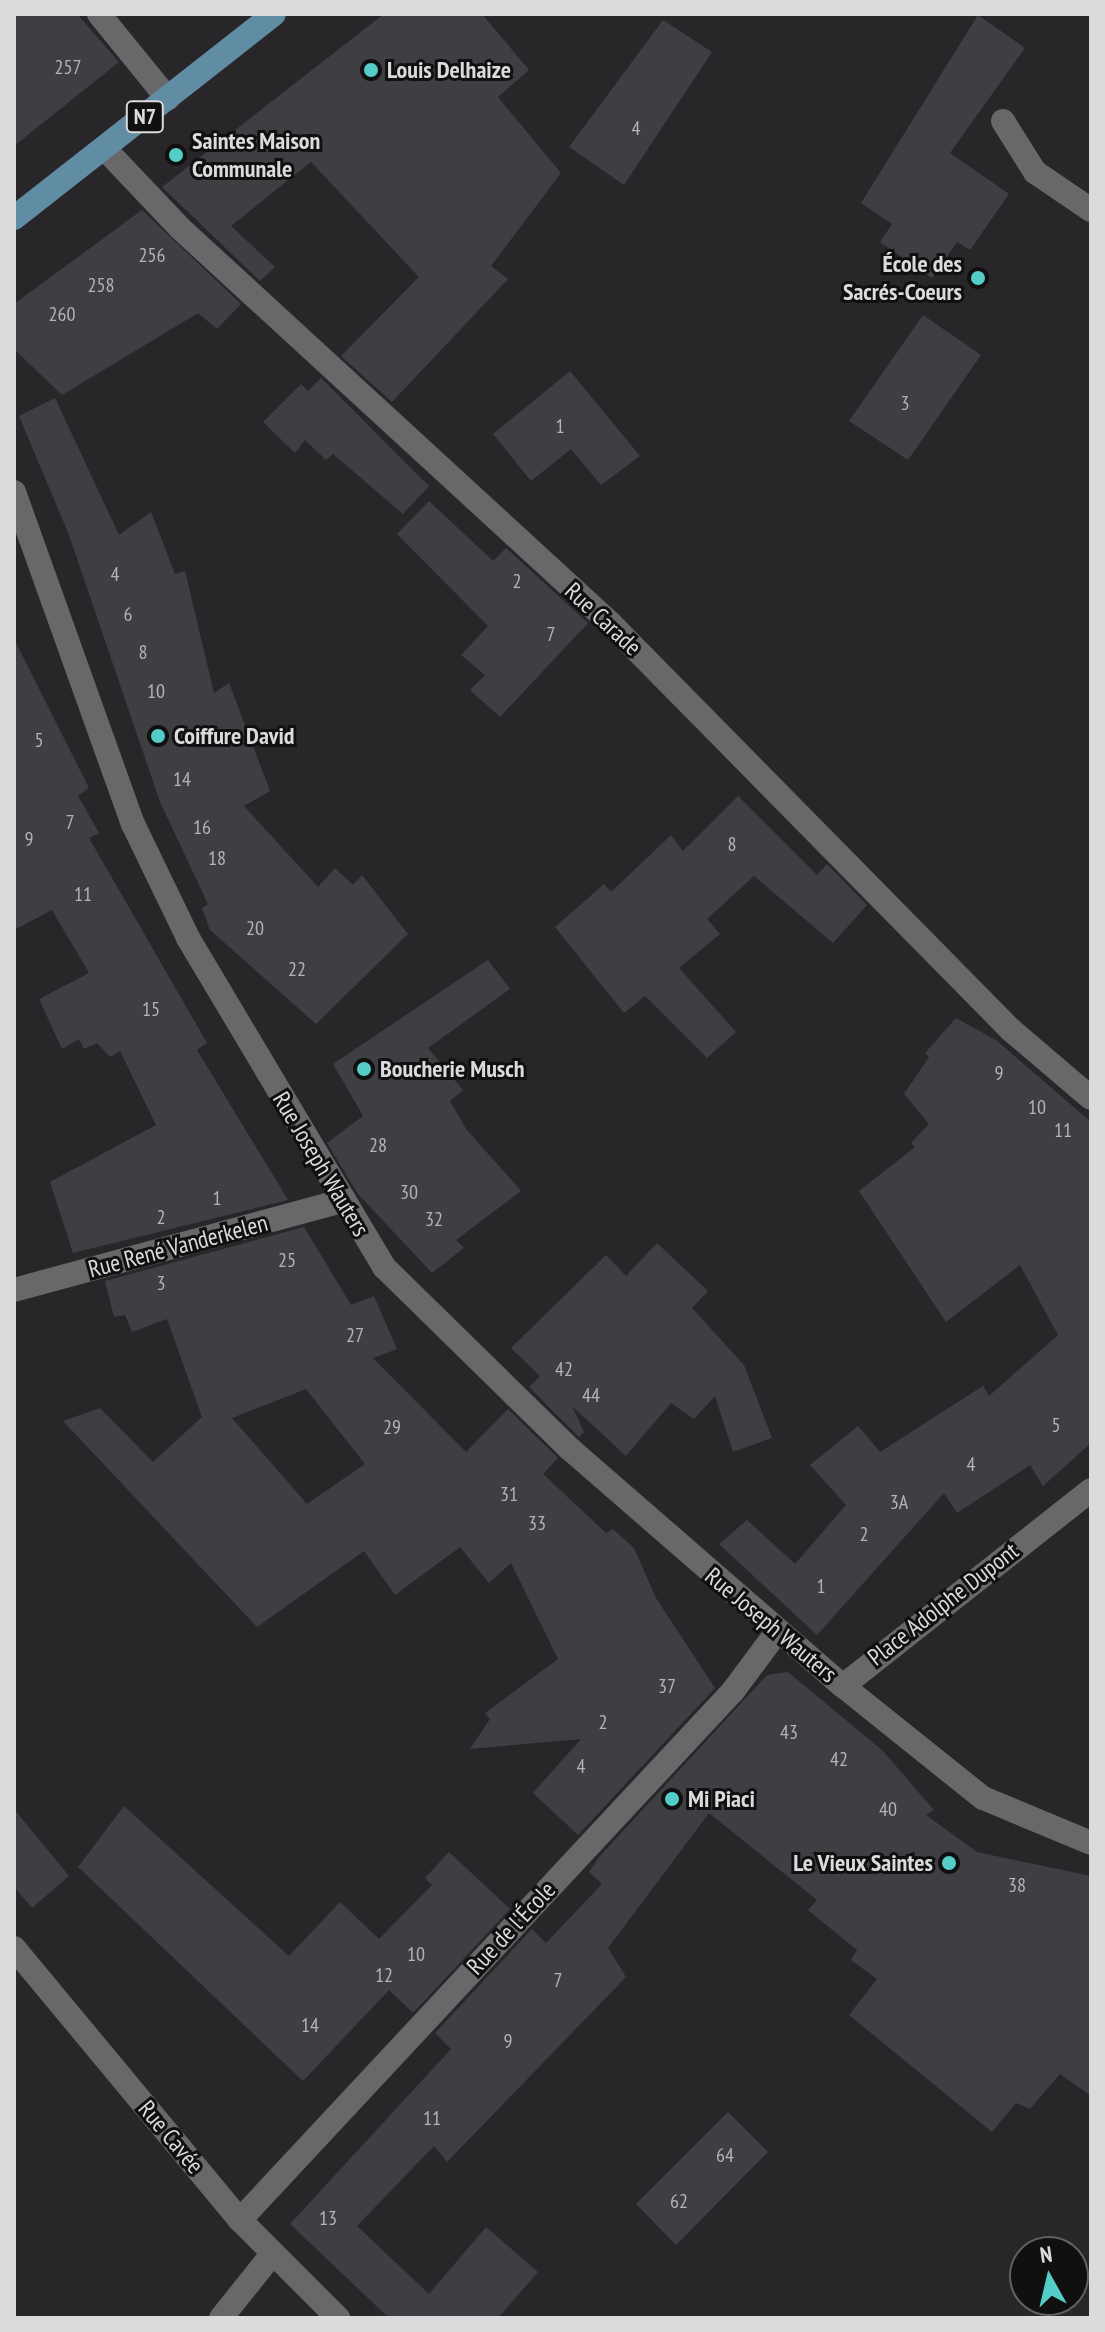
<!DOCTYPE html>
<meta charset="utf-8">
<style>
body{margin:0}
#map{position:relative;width:1105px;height:2332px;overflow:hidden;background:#292629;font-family:"PT Sans Narrow",sans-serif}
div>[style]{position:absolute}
.building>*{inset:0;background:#3e3f42}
.minor>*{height:24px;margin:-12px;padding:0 12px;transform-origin:12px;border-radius:12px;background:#6a676a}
.major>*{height:24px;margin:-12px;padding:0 12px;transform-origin:12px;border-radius:12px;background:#608da3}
.dots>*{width:22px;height:22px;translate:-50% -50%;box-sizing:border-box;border:4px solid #111011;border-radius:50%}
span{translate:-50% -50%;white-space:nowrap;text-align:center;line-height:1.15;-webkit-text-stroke:6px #111011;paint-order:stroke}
.number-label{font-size:20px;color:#b4b3b6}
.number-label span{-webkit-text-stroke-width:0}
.shield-label span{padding:2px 6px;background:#111011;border:2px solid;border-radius:6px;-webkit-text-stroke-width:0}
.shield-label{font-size:22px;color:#dcdadc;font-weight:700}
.poi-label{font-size:24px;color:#dcdadc;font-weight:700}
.left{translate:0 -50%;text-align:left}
.right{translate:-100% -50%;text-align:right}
.street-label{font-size:24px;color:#dcdadc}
.frame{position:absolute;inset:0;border:16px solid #dcdadc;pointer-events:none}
.north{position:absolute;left:1009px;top:2236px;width:80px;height:80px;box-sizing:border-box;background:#111011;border:2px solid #626162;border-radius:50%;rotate:352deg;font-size:22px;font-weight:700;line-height:32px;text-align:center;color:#dcdadc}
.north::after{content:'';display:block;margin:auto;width:28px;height:36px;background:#54cdc9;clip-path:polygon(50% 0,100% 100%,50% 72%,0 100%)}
</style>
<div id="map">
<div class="building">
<i style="clip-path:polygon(14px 14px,77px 14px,119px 62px,14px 146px)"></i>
<i style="clip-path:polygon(384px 14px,482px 14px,529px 70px,498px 97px,561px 173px,491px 266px,508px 279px,392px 402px,341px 356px,419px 277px,311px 162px,231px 226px,275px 267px,260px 281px,162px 187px)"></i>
<i style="clip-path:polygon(978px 15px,1025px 48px,950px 153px,1009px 194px,970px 250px,957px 242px,932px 278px,880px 242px,892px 224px,861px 203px)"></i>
<i style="clip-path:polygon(663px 20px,712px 52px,624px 185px,569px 147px)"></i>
<i style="clip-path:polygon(142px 210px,241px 304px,217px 329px,198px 313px,62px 395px,14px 349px,14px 304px)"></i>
<i style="clip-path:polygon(923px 315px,981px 355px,908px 460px,849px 421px)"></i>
<i style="clip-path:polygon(570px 371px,640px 456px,601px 485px,571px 449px,531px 481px,493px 434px)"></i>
<i style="clip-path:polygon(321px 378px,429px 486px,403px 514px,333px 454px,326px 460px,305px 440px,295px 453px,263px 422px,301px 384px,308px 391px)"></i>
<i style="clip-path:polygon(55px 398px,119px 535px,151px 512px,175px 574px,185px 571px,214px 693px,229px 683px,270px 791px,244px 806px,318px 887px,335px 868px,353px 885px,362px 875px,408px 934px,316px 1024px,210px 930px,202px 908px,208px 904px,160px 802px,69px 535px,19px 416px)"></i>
<i style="clip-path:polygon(429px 501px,493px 561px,506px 548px,588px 623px,500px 717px,470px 690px,485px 675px,461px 655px,488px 626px,397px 534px)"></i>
<i style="clip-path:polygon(14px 639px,89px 788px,78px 796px,99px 833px,89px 838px,207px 1043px,197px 1050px,288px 1200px,73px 1253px,50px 1182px,156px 1125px,120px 1051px,110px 1057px,97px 1043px,84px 1049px,79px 1039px,62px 1049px,39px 999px,89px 973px,52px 910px,14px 930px)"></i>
<i style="clip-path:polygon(738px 796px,817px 875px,827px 864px,867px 905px,833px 943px,754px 876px,707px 919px,720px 934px,679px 968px,736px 1032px,707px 1058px,645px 996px,624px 1013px,555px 927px,604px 884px,611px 892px,671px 835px,683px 851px)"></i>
<i style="clip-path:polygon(488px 960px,510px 989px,428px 1048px,463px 1090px,450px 1101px,466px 1129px,521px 1191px,456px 1240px,464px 1248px,432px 1273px,358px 1194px,327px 1143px,363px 1116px,333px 1064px)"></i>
<i style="clip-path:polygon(956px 1018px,996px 1040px,1091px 1122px,1091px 1443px,1043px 1486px,1030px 1465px,957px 1513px,944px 1493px,817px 1635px,719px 1544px,747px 1520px,795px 1564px,846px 1505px,810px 1465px,858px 1426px,880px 1452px,983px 1386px,989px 1396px,1058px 1335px,1020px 1265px,946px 1322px,859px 1191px,915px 1147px,911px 1143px,929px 1124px,904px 1094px,929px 1057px,925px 1053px)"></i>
<i style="clip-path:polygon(evenodd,304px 1227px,351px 1305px,374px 1296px,397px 1349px,373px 1358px,466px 1452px,508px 1409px,558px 1458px,543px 1474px,606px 1533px,613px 1529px,634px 1548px,656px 1598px,715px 1688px,578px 1835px,533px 1793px,581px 1739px,470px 1749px,490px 1719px,485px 1713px,558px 1659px,511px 1563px,489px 1583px,460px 1547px,395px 1595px,364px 1551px,257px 1627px,63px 1421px,100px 1408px,153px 1462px,202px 1417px,167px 1319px,132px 1332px,125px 1315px,114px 1317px,105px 1281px,304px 1227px,306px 1389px,365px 1464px,307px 1504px,232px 1418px,306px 1389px)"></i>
<i style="clip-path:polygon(657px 1243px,708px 1291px,692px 1308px,744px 1365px,772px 1438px,733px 1452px,715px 1396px,694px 1419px,671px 1403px,626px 1456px,572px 1406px,584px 1432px,579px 1437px,529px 1387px,540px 1376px,511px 1348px,606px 1255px,626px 1276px)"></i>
<i style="clip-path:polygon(788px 1672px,882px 1750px,934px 1810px,926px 1815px,977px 1852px,1091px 1876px,1091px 2096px,1060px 2074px,1030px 2109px,1016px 2103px,992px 2132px,849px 2015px,877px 1979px,851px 1960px,857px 1950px,808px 1910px,817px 1900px,709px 1813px,608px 1948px,626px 1977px,447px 2162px,434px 2146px,357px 2226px,429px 2294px,486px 2227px,538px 2272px,498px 2318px,389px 2318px,290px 2224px,451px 2049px,435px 2033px,532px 1929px,546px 1943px,602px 1884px,589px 1872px,600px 1856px,767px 1675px)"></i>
<i style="clip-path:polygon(124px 1806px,289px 1956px,340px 1902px,379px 1939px,432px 1885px,425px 1878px,449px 1852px,510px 1909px,413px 2013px,389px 1990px,303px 2081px,78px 1867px)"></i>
<i style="clip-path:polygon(14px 1809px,69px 1876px,32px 1908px,14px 1887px)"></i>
<i style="clip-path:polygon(728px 2112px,768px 2152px,676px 2245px,636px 2204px)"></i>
</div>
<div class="minor">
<i style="left:99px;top:14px;width:109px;rotate:50.9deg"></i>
<i style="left:1003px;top:121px;width:60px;rotate:57.9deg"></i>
<i style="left:1035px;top:172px;width:68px;rotate:34.2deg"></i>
<i style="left:105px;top:149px;width:110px;rotate:46.5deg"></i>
<i style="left:181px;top:229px;width:582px;rotate:42.56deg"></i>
<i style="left:610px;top:623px;width:571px;rotate:45.43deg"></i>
<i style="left:1011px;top:1030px;width:105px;rotate:40.4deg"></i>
<i style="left:14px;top:492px;width:353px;rotate:70.3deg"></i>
<i style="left:133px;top:824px;width:127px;rotate:64.2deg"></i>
<i style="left:188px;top:938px;width:383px;rotate:59.2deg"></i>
<i style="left:384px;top:1267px;width:260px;rotate:44.4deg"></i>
<i style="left:570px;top:1449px;width:362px;rotate:41deg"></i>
<i style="left:14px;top:1290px;width:340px;rotate:-15.2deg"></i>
<i style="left:1091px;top:1490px;width:316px;rotate:141.7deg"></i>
<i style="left:843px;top:1686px;width:179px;rotate:38.7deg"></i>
<i style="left:983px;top:1798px;width:117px;rotate:22.6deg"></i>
<i style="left:14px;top:1948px;width:354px;rotate:50.3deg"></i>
<i style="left:240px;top:2220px;width:139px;rotate:45deg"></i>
<i style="left:240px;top:2220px;width:723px;rotate:-47.02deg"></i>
<i style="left:733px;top:1691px;width:74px;rotate:-53.3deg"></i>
<i style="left:221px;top:2318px;width:83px;rotate:-51.3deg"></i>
</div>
<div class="major">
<i style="left:14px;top:218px;width:330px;rotate:-38.1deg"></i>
</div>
<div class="dots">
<i style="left:371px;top:70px;background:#54cdc9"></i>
<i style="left:176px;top:155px;background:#54cdc9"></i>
<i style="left:978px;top:278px;background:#54cdc9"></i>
<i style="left:158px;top:736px;background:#54cdc9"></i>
<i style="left:364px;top:1069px;background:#54cdc9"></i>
<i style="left:672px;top:1799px;background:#54cdc9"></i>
<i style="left:949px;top:1863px;background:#54cdc9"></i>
</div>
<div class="number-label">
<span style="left:68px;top:67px">257</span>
<span style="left:636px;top:128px">4</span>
<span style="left:152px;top:255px">256</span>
<span style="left:101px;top:285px">258</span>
<span style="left:62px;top:314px">260</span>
<span style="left:905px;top:403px">3</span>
<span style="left:560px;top:426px">1</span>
<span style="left:115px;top:574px">4</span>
<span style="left:517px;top:581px">2</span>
<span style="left:128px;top:614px">6</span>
<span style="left:551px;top:634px">7</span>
<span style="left:143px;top:652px">8</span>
<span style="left:156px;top:691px">10</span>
<span style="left:39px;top:740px">5</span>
<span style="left:182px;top:779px">14</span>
<span style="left:70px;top:822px">7</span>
<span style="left:202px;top:827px">16</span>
<span style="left:29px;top:839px">9</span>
<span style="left:732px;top:844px">8</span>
<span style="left:217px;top:858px">18</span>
<span style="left:83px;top:894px">11</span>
<span style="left:255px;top:928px">20</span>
<span style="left:297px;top:969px">22</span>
<span style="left:151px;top:1009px">15</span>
<span style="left:999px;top:1073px">9</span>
<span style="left:1037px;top:1107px">10</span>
<span style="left:1063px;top:1130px">11</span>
<span style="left:378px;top:1145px">28</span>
<span style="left:409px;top:1192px">30</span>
<span style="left:217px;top:1198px">1</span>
<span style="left:161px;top:1217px">2</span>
<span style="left:434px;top:1219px">32</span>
<span style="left:287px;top:1260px">25</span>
<span style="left:161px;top:1283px">3</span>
<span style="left:355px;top:1335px">27</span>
<span style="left:564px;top:1369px">42</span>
<span style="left:591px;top:1395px">44</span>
<span style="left:1056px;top:1425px">5</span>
<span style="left:392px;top:1427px">29</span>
<span style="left:971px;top:1464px">4</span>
<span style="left:509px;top:1494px">31</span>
<span style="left:899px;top:1502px">3A</span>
<span style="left:537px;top:1523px">33</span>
<span style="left:864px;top:1534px">2</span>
<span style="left:821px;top:1586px">1</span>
<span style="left:667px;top:1686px">37</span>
<span style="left:603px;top:1722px">2</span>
<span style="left:789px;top:1732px">43</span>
<span style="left:839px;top:1759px">42</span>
<span style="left:581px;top:1766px">4</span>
<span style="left:888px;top:1809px">40</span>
<span style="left:1017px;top:1885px">38</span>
<span style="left:416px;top:1954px">10</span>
<span style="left:384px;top:1975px">12</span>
<span style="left:558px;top:1980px">7</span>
<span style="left:310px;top:2025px">14</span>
<span style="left:508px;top:2041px">9</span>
<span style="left:432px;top:2118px">11</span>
<span style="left:725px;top:2155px">64</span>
<span style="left:679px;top:2201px">62</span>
<span style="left:328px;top:2218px">13</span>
</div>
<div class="shield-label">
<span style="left:145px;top:117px">N7</span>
</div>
<div class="poi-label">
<span class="left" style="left:387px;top:70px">Louis Delhaize</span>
<span class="left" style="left:192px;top:155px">Saintes Maison<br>Communale</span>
<span class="right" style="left:962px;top:278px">École des<br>Sacrés-Coeurs</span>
<span class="left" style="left:174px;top:736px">Coiffure David</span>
<span class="left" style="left:380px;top:1069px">Boucherie Musch</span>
<span class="left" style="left:688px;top:1799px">Mi Piaci</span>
<span class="right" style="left:933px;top:1863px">Le Vieux Saintes</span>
</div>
<div class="street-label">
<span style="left:603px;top:619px;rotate:43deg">Rue Carade</span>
<span style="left:321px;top:1164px;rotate:59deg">Rue Joseph Wauters</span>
<span style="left:178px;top:1246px;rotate:-15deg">Rue René Vanderkelen</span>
<span style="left:943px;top:1604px;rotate:-38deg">Place Adolphe Dupont</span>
<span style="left:771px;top:1625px;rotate:40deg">Rue Joseph Wauters</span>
<span style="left:511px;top:1928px;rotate:-47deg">Rue de l'École</span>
<span style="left:171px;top:2137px;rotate:50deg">Rue Cavée</span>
</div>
<div class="frame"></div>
<div class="north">N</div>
</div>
